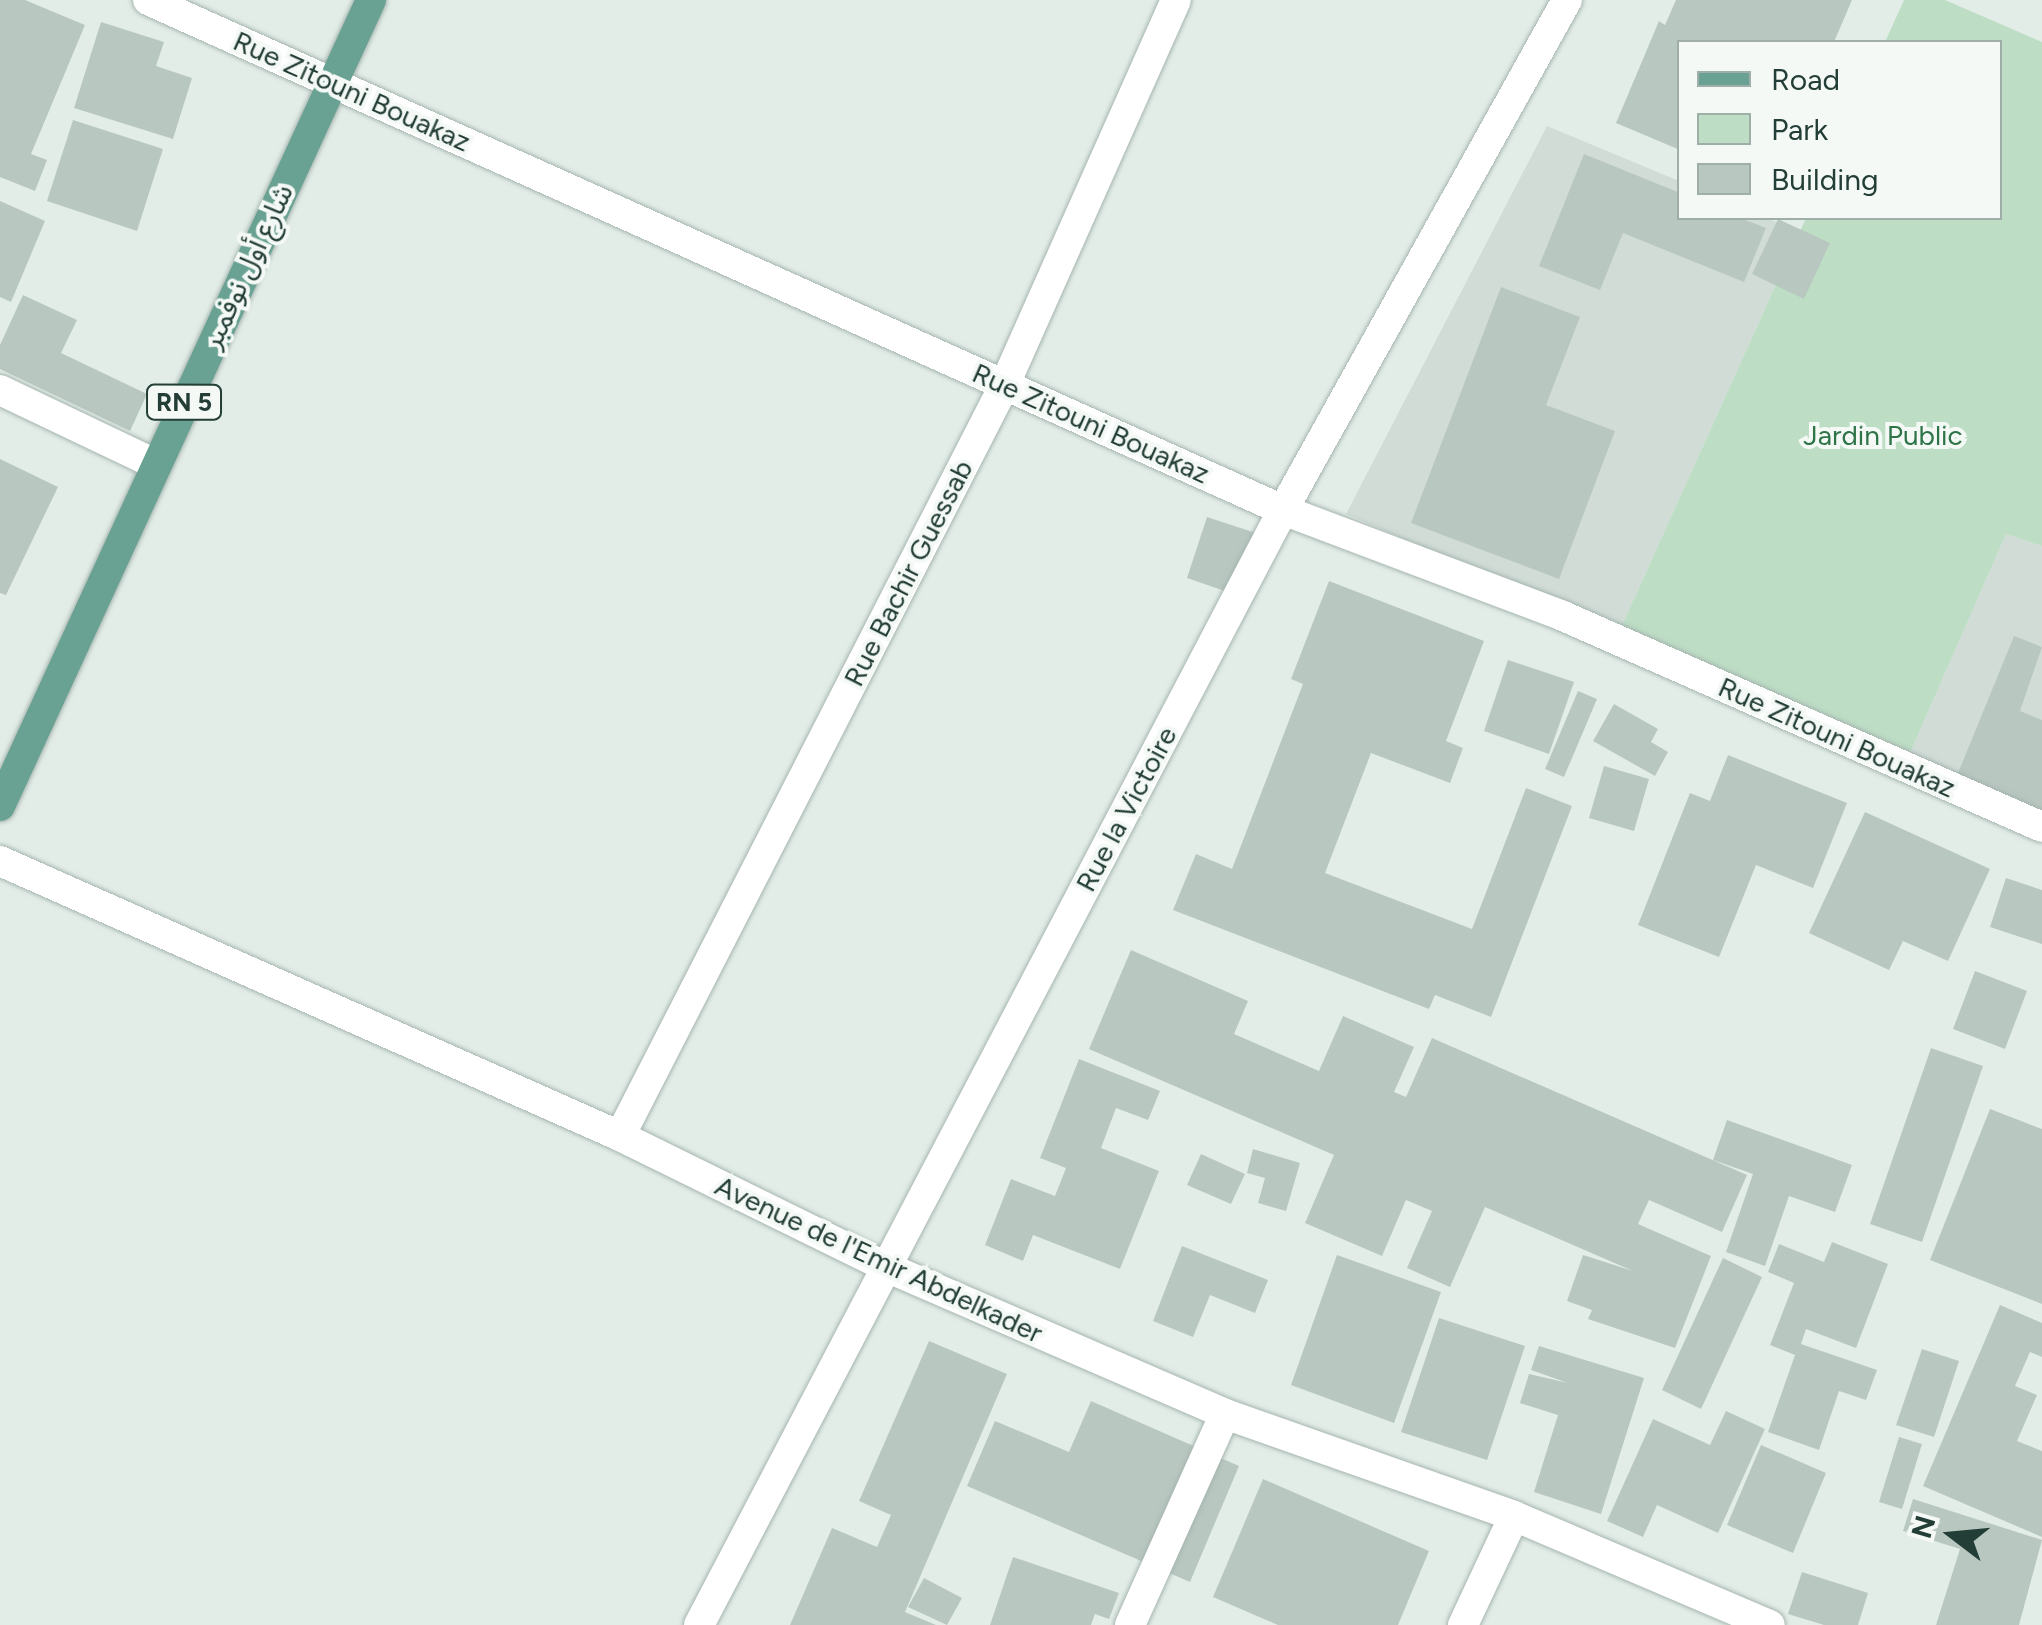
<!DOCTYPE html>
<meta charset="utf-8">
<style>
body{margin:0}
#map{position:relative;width:2042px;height:1625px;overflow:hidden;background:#e3ede8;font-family:Figtree,"Noto Sans Arabic",sans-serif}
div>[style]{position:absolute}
.built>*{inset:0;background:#d1dcd7}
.green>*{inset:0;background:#bdddc5}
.building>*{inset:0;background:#b9c7c1}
.roads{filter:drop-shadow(0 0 2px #a6b5af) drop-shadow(0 0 2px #a6b5af)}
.minor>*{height:30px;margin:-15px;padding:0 15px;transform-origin:15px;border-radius:15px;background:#fff}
.primary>*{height:30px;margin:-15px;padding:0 15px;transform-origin:15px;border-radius:15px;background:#69a192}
span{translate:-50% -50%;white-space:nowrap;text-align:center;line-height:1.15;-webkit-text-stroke:8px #f4f9f6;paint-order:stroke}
.shield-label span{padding:2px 8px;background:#f4f9f6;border:2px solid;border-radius:8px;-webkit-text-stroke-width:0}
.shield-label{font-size:25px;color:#233e36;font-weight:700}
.street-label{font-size:28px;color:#233e36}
.park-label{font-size:28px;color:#2e7448}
.legend{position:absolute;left:1677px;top:40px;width:325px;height:180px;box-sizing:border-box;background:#f4f9f6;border:2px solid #a0aea9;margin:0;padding:12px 18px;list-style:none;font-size:30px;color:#233e36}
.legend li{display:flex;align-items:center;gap:20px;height:50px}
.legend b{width:50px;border:2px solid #a0aea9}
.north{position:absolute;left:1902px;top:1485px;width:100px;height:100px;-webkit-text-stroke:8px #f4f9f6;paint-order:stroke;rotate:286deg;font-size:28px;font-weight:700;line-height:40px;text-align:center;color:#233e36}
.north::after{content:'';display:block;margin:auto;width:35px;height:45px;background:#233e36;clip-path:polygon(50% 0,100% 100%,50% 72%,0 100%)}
</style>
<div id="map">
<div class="built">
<i style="clip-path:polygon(1547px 126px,1679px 181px,1680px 218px,1766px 218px,1800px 231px,1620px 630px,1346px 514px)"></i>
<i style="clip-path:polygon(2006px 534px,2042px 546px,2042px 811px,1909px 755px)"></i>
</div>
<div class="green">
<i style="clip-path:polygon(1904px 0,1945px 0,2042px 42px,2042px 546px,2006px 534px,1909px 755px,1620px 630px,1806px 218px,2000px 218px,2000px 42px,1885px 42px)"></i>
</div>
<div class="building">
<i style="clip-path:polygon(0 0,25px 0,85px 25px,31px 154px,47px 160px,35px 191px,0 177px)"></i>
<i style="clip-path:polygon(1676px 0,1852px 0,1834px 42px,1680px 42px,1680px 150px,1616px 123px,1659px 21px,1665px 25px)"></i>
<i style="clip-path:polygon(101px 22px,164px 42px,156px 66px,192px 78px,173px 139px,74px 108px)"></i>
<i style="clip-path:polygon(73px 120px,163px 149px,137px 231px,47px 201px)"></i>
<i style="clip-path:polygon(1584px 154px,1680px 193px,1680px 218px,1740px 218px,1766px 228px,1744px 282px,1623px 233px,1600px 290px,1539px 266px)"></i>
<i style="clip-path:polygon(0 201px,45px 221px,11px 302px,0 297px)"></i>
<i style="clip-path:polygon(1778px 219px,1830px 243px,1804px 299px,1752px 274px)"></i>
<i style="clip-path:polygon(1501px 287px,1580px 317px,1546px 405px,1615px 431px,1559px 579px,1411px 523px)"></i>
<i style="clip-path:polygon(23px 295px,77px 320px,61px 353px,147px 394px,130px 431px,0 369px,0 345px)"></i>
<i style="clip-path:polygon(0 459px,58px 487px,6px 595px,0 593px)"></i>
<i style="clip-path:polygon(1207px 517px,1268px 537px,1248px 599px,1187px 578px)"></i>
<i style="clip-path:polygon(1329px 581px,1484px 641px,1446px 741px,1463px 748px,1450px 783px,1371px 753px,1325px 873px,1472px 929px,1526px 788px,1572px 806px,1491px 1017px,1435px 995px,1429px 1009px,1173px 910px,1196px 854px,1232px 869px,1303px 684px,1291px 679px)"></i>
<i style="clip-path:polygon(2014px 636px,2042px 647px,2020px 711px,2042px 720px,2042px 819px,1954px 783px)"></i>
<i style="clip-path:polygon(1508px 660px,1574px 682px,1549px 754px,1484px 731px)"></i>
<i style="clip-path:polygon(1578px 691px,1597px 699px,1564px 777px,1545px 769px)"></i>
<i style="clip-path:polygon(1614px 704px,1658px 729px,1651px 742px,1668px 752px,1655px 776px,1593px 741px)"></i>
<i style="clip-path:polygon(1728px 755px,1847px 803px,1813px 888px,1756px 865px,1719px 957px,1638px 925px,1690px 793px,1710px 801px)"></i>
<i style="clip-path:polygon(1604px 766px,1649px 779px,1634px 831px,1589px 818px)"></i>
<i style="clip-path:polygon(1865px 812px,1990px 869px,1948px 961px,1903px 941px,1889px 970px,1809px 933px)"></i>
<i style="clip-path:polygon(2006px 878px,2042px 890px,2042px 944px,1990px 927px)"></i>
<i style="clip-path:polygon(1131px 950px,1248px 1001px,1234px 1034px,1319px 1071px,1343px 1016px,1414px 1047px,1394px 1092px,1406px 1097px,1432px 1038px,1747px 1175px,1722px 1232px,1649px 1200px,1638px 1224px,1711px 1256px,1675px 1348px,1588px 1319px,1592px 1310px,1567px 1301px,1583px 1255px,1633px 1271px,1485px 1207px,1450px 1287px,1407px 1268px,1432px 1211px,1406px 1200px,1382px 1256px,1305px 1223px,1334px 1155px,1089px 1049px)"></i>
<i style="clip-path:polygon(1975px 971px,2027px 991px,2005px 1049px,1953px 1029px)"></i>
<i style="clip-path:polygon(1931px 1048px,1983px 1066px,1922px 1242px,1870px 1224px)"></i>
<i style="clip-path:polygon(1079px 1059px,1160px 1091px,1148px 1120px,1116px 1108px,1101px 1148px,1159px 1171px,1120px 1269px,1033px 1235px,1023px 1261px,985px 1245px,1011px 1179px,1055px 1196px,1066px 1168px,1040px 1158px)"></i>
<i style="clip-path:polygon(1990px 1109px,2042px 1129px,2042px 1304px,1930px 1260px)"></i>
<i style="clip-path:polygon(1727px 1120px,1852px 1165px,1835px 1212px,1789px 1196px,1765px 1266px,1726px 1252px,1753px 1174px,1713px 1160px)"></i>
<i style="clip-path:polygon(1253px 1149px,1300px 1163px,1286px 1211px,1258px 1203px,1265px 1178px,1247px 1173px)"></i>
<i style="clip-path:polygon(1201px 1154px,1245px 1174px,1231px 1204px,1187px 1185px)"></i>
<i style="clip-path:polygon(1832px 1242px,1888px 1264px,1856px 1348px,1806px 1329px,1801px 1344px,1877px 1370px,1866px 1400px,1839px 1391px,1819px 1450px,1768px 1432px,1795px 1355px,1770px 1345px,1794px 1283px,1768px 1272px,1779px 1244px,1824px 1262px)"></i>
<i style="clip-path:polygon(1182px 1246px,1268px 1280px,1255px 1313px,1210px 1295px,1193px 1337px,1153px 1321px)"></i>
<i style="clip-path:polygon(1337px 1255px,1441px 1292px,1394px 1423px,1291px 1385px)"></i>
<i style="clip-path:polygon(1723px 1258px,1762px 1277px,1701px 1409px,1662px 1390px)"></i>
<i style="clip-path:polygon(2000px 1305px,2042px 1323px,2042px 1357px,2030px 1352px,2015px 1386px,2037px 1395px,2017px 1441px,2042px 1451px,2042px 1537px,1923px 1486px)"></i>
<i style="clip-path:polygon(1439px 1318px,1525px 1346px,1487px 1460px,1401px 1432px)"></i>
<i style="clip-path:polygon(929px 1341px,1007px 1374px,905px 1612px,936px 1625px,790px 1625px,832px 1528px,877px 1547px,891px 1515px,859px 1501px)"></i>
<i style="clip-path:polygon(1539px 1346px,1644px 1378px,1601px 1514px,1534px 1492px,1558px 1415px,1520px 1403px,1529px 1374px,1568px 1383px,1531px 1370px)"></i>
<i style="clip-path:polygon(1922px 1349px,1959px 1361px,1934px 1437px,1896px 1425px)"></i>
<i style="clip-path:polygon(1091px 1401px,1239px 1466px,1190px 1582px,967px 1486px,995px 1421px,1069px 1452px)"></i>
<i style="clip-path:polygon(1726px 1411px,1765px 1429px,1718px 1533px,1657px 1505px,1643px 1537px,1607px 1521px,1653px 1419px,1710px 1445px)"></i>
<i style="clip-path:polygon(1899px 1437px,1922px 1444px,1902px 1509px,1879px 1502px)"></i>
<i style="clip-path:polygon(1761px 1445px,1826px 1473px,1793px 1553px,1727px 1525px)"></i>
<i style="clip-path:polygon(1263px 1479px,1429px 1551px,1398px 1625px,1278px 1625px,1213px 1597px)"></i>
<i style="clip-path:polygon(1913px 1499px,2042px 1540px,2019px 1625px,1936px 1625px,1960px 1549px,1903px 1531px)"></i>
<i style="clip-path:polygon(1013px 1557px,1119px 1593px,1109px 1619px,1095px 1614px,1091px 1625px,990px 1625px)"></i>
<i style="clip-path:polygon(1802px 1572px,1868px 1593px,1858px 1625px,1824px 1625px,1788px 1614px)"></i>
<i style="clip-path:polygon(924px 1578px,962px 1598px,947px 1625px,908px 1607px)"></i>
</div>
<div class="roads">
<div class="minor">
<i style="left:148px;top:0;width:1244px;rotate:24.2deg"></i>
<i style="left:1283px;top:510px;width:299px;rotate:20.7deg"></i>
<i style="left:1563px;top:616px;width:523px;rotate:23.77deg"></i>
<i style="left:0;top:390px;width:172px;rotate:25.5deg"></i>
<i style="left:0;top:861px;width:678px;rotate:23.92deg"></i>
<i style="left:620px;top:1136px;width:297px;rotate:26.2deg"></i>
<i style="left:886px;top:1267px;width:369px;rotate:23.4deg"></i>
<i style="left:1225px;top:1414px;width:306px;rotate:19.4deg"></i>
<i style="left:1514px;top:1516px;width:278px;rotate:23.1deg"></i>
<i style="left:620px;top:1136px;width:845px;rotate:-62.89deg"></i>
<i style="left:1005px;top:384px;width:420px;rotate:-66deg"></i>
<i style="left:699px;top:1625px;width:1259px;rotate:-62.36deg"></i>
<i style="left:1283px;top:510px;width:584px;rotate:-60.89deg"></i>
<i style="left:1130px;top:1625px;width:231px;rotate:-65.8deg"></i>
<i style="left:1463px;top:1625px;width:120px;rotate:-64.9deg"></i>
</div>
<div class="primary">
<i style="left:0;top:806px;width:887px;rotate:-65.28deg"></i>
</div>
</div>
<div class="shield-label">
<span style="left:184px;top:402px">RN 5</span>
</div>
<div class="street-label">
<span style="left:352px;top:91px;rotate:24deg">Rue Zitouni Bouakaz</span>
<span style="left:247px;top:266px;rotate:-65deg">شارع أول نوفمبر</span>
<span style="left:1091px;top:423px;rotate:24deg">Rue Zitouni Bouakaz</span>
<span style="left:908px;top:573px;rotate:-63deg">Rue Bachir Guessab</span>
<span style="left:1837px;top:737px;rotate:24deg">Rue Zitouni Bouakaz</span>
<span style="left:1126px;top:809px;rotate:-62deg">Rue la Victoire</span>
<span style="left:879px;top:1259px;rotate:25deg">Avenue de l'Emir Abdelkader</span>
</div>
<div class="park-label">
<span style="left:1883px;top:435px">Jardin Public</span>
</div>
<ul class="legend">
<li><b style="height:12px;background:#69a192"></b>Road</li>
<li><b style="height:28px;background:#bdddc5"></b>Park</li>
<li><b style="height:28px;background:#b9c7c1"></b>Building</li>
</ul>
<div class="north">N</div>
</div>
